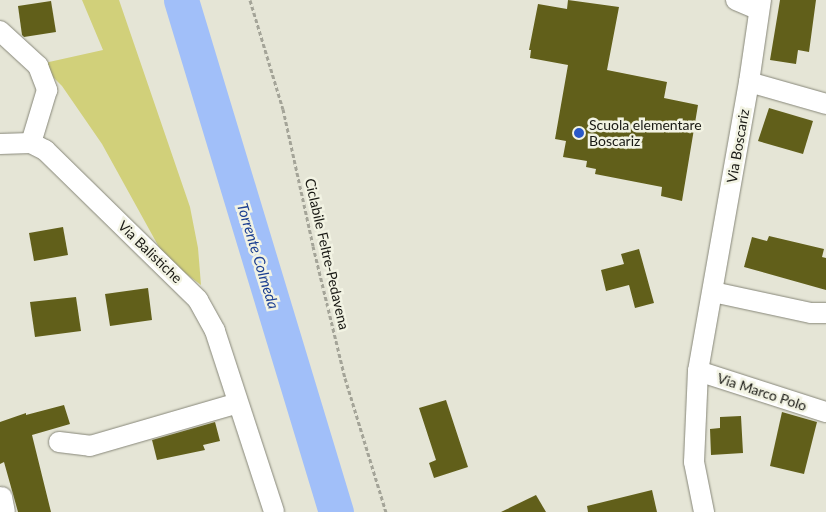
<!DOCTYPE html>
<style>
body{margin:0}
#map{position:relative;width:826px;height:512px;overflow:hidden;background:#e5e5d6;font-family:Lato,sans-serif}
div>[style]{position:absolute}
.green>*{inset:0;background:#d1d07a}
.river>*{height:35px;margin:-17.5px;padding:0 17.5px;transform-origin:17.5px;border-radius:17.5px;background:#a1bff9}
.building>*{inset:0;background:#615f1a}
.path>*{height:3px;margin-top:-1.5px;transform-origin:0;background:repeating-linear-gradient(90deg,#a4a498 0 4px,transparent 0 6.5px)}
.roads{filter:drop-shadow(0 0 1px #878779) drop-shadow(0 0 1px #878779)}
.minor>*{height:20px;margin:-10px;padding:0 10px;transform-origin:10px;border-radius:10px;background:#fff}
.dots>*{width:14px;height:14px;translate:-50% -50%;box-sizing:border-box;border:2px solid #f2f3e3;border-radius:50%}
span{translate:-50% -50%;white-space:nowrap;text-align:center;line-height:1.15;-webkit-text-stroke:5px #f2f3e3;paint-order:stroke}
.poi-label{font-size:14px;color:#191914}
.left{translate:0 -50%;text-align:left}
.street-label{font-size:14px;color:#191914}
.water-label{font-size:15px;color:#1c3f91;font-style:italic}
</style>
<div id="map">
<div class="green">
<i style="clip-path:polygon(82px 0,119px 0,190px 207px,198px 248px,201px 285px,165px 258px,102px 144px,62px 86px,40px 64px,103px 50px)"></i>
</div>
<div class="river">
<i style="left:181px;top:0;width:535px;rotate:73.16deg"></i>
</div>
<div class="building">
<i style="clip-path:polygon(568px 0,619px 7px,607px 70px,667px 82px,664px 98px,698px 105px,682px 201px,661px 196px,662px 187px,595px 174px,596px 169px,586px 167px,587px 161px,563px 157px,566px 141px,555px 139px,568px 65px,530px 58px,531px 50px,529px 50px,538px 4px,567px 9px)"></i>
<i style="clip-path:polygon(780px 0,816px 0,809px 52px,798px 50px,796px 64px,770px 60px)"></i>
<i style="clip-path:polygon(51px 1px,56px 32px,24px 37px,22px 35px,18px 6px)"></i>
<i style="clip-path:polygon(769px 108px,813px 121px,803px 154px,758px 141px)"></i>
<i style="clip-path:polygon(63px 227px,68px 255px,34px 261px,29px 233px)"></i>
<i style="clip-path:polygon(769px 236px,824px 249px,822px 257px,826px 258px,826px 290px,744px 267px,752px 237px,767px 241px)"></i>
<i style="clip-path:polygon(639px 249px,654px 303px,635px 308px,629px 285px,606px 291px,601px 270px,624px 264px,621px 254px)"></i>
<i style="clip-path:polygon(148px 288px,152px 320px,110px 326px,105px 294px)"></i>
<i style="clip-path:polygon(76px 297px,81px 331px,35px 337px,30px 302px)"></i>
<i style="clip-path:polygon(446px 400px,468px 467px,434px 478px,429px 463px,436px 460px,419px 408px)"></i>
<i style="clip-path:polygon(64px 405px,70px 424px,32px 435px,51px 512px,18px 512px,4px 462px,0 464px,0 422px,26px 413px,26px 415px)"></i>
<i style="clip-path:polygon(782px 412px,817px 422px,804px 474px,770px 466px)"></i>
<i style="clip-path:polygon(741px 416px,743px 453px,711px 455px,710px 429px,720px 428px,720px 417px)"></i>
<i style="clip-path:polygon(215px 422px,220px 441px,203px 445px,205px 450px,157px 460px,152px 440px)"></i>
<i style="clip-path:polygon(652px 490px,657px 512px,588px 512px,587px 506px)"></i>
<i style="clip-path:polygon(536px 495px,546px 512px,501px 512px)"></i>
</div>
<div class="path">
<i style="left:250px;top:0;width:114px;rotate:73.2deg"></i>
<i style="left:283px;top:109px;width:140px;rotate:77.6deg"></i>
<i style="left:313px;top:246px;width:136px;rotate:76.4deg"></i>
<i style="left:345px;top:378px;width:140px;rotate:73deg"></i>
</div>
<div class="roads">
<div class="minor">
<i style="left:736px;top:0;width:25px;rotate:23deg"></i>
<i style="left:0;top:31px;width:52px;rotate:42.6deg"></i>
<i style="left:38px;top:66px;width:26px;rotate:69deg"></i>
<i style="left:47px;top:90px;width:55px;rotate:106.8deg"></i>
<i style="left:749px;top:82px;width:80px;rotate:15.9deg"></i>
<i style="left:0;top:144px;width:31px;rotate:-2deg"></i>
<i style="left:31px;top:143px;width:16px;rotate:27deg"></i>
<i style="left:45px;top:150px;width:214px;rotate:44.4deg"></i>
<i style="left:198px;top:300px;width:35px;rotate:61deg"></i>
<i style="left:215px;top:331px;width:190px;rotate:71.9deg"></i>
<i style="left:713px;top:292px;width:100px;rotate:12.1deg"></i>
<i style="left:811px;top:313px;width:15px"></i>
<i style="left:698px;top:371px;width:134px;rotate:17.8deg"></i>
<i style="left:59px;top:442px;width:31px;rotate:7deg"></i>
<i style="left:90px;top:446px;width:154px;rotate:-16.2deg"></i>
<i style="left:2px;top:497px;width:15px;rotate:79deg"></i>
<i style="left:704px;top:512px;width:51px;rotate:-101.3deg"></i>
<i style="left:694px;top:462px;width:91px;rotate:-87.5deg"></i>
<i style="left:698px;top:371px;width:293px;rotate:-80deg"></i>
<i style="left:749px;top:82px;width:83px;rotate:-81.7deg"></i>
</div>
</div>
<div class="dots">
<i style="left:579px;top:133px;background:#2958c7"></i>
</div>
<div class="poi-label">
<span class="left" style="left:589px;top:133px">Scuola elementare<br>Boscariz</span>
</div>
<div class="street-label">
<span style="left:738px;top:146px;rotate:-80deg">Via Boscariz</span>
<span style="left:150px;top:252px;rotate:44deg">Via Balistiche</span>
<span style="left:327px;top:254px;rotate:77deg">Ciclabile Feltre-Pedavena</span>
<span style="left:762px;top:392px;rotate:18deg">Via Marco Polo</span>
</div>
<div class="water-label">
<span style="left:258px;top:256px;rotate:73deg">Torrente Colmeda</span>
</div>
</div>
